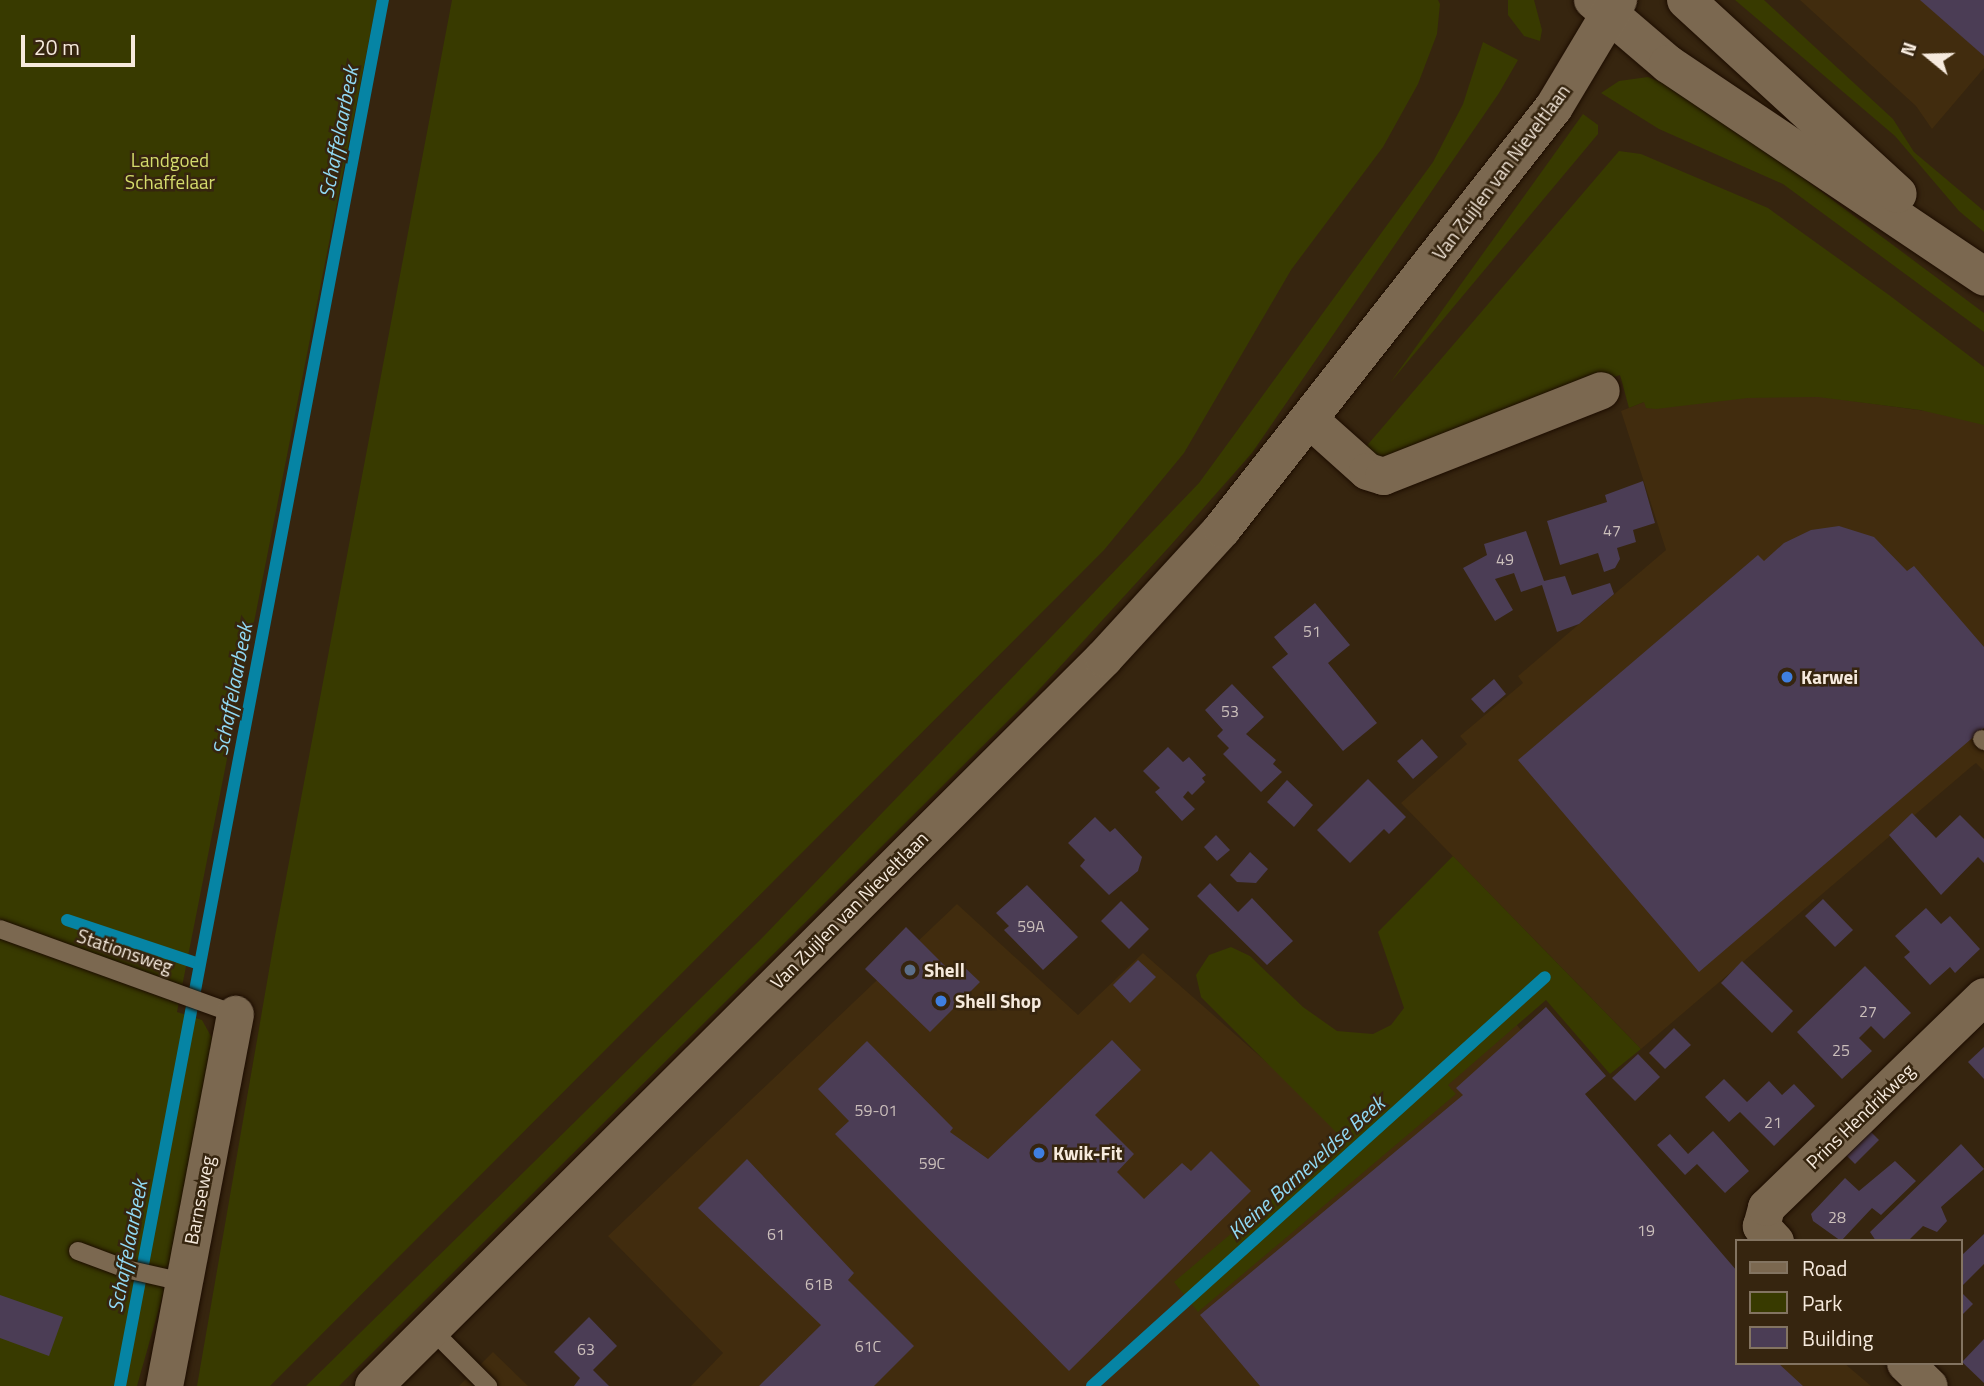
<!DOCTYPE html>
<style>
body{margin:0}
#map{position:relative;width:1984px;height:1386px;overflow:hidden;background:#36250f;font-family:"Titillium Web",sans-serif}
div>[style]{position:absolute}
.built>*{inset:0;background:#412c0e}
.green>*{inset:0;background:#383a00}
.stream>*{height:12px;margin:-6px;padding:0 6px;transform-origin:6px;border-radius:6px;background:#0684a4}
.building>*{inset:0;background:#4b3d55}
.roads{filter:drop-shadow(0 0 2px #1d0d00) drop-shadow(0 0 2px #1d0d00)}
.lane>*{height:18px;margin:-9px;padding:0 9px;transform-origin:9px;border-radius:9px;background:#7b6850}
.street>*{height:37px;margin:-18.5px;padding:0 18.5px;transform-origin:18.5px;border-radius:18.5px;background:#7b6850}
.secondary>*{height:38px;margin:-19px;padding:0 19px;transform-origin:19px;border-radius:19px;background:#7b6850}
.dots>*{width:19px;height:19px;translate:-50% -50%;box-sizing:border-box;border:4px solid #36250f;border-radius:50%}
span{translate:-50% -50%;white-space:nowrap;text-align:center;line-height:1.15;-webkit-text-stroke:5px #36250f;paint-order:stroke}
.number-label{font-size:16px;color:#cbbfbb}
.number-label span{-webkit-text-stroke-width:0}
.park-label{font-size:19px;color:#d4db6c}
.street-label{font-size:19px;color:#f6eadd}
.poi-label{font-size:19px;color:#f6eadd;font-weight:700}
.left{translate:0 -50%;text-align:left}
.water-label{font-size:21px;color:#91d9f4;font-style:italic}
.legend{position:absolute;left:1735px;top:1239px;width:228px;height:126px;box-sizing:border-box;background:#36250f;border:2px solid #837461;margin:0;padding:9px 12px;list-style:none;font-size:21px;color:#f6eadd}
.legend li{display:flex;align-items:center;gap:14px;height:35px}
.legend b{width:35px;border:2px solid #837461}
.north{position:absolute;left:1893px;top:21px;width:70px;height:70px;-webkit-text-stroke:5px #36250f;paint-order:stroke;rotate:289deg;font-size:19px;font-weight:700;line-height:28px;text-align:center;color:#f6eadd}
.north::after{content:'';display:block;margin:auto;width:24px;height:32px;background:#f6eadd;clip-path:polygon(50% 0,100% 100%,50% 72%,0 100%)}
.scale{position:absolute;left:21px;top:35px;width:114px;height:32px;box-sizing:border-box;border:4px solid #f6eadd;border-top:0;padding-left:9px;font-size:21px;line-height:24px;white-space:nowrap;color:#f6eadd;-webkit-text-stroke:5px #36250f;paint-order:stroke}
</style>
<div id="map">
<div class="built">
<i style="clip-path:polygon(1800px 0,1984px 0,1984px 68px,1932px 129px,1916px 106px)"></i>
<i style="clip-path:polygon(1780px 391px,1984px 419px,1984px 771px,1976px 763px,1972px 766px,1641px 1049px,1401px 803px,1467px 744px,1460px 736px,1523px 683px,1518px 676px,1666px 550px,1621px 411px,1644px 402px)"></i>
<i style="clip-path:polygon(957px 904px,1078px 1015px,1143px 953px,1365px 1149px,1512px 1019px,1686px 1230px,1737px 1273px,1737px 1363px,1844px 1363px,1871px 1386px,691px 1386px,723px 1353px,608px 1236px)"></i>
<i style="clip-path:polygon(493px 1352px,528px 1386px,459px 1386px)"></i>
</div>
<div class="green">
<i style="clip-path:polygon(0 0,377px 0,177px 1012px,202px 1020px,212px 1038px,173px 1259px,137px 1386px,0 1386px)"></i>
<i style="clip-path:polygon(452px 0,1438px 0,1440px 4px,1437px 34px,1418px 84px,1383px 147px,1291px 270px,1184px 453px,1104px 550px,270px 1386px,197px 1386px,275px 936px)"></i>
<i style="clip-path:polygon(1534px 0,1542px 30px,1540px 41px,1524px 36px,1508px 15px,1508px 0)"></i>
<i style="clip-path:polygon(1735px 0,1764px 0,1893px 119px,1914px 152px,1984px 211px,1984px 232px,1959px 211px,1895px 136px)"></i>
<i style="clip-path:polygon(1483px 42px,1518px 60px,1499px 93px,1252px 453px,1170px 546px,1036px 693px,339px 1386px,306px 1386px,762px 938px,1199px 483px,1433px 162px,1463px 104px)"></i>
<i style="clip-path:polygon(1648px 77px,1692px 95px,1984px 313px,1984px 332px,1783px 184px,1659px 129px,1601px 93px,1619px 81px)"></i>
<i style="clip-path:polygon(1583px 114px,1598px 125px,1598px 134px,1390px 383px)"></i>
<i style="clip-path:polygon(1619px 151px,1641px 154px,1768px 208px,1889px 295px,1984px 367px,1984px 425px,1920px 410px,1818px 397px,1748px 398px,1656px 409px,1646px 408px,1644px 402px,1629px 408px,1620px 375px,1380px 458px,1364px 449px)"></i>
<i style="clip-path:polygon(1453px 856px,1641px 1049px,1610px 1074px,1546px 1000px,1448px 1085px,1456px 1094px,1198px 1312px,1174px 1282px,1343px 1139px,1201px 997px,1196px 975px,1209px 955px,1231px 947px,1250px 956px,1303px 1007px,1337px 1031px,1373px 1034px,1391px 1025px,1404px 1008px,1378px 932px)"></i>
</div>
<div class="stream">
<i style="left:67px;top:920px;width:139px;rotate:18.4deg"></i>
<i style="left:120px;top:1386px;width:1411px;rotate:-79.26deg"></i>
<i style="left:1092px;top:1386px;width:610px;rotate:-42.08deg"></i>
</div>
<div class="building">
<i style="clip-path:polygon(1920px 0,1984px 0,1984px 56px)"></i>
<i style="clip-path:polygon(1643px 481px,1655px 523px,1633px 530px,1636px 542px,1617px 548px,1620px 559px,1615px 568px,1604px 572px,1598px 553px,1560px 565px,1547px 521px,1607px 502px,1605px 495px)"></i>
<i style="clip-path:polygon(1839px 526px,1874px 537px,1907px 571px,1914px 566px,1984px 647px,1984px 728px,1699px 972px,1518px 760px,1758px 555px,1764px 561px,1784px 543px,1811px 530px)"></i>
<i style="clip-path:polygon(1526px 531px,1544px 581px,1565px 576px,1572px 595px,1610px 583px,1614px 594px,1579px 624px,1557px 632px,1542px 585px,1521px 592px,1514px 573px,1495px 579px,1513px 610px,1495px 621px,1463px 568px,1487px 555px,1484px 544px)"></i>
<i style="clip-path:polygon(1315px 603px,1350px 645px,1328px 663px,1377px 723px,1343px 751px,1272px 667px,1288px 654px,1274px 637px)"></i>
<i style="clip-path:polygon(1494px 679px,1506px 694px,1484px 713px,1471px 699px)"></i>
<i style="clip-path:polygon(1232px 684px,1264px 717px,1246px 734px,1276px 760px,1273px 764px,1282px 772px,1261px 792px,1223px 754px,1229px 748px,1217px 736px,1223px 730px,1205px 710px)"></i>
<i style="clip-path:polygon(1422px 739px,1438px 757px,1413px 779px,1397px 761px)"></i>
<i style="clip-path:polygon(1168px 747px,1183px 762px,1189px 757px,1206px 775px,1202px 778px,1205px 782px,1192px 795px,1188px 791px,1183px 797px,1195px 809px,1182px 821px,1155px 792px,1160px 788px,1143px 771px)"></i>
<i style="clip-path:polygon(1368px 779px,1406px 817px,1389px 834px,1384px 829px,1350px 863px,1317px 830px)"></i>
<i style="clip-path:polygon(1287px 780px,1313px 805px,1294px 827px,1267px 802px)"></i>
<i style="clip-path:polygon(1912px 813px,1936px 838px,1960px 815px,1984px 839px,1984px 863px,1978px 857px,1941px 895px,1889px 835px)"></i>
<i style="clip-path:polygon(1095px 817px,1110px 832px,1115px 828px,1142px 857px,1138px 871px,1109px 895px,1080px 866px,1085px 860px,1068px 843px)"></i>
<i style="clip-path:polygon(1216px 835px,1230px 850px,1217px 861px,1204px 847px)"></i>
<i style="clip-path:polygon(1250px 852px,1268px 869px,1256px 883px,1237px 882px,1230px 875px)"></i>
<i style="clip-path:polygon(1210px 883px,1238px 912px,1252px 898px,1293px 941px,1267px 965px,1197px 896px)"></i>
<i style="clip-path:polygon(1027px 885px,1078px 937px,1043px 970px,1004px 930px,1009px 926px,996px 913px)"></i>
<i style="clip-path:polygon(1823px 899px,1853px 930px,1835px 947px,1805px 916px)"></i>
<i style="clip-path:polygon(1121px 901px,1149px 929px,1129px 949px,1101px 921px)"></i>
<i style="clip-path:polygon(1926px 908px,1941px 924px,1950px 916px,1980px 949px,1955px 973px,1950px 967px,1930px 985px,1904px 957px,1910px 952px,1895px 936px)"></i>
<i style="clip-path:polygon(906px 927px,950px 971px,959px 962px,980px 982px,930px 1032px,865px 969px)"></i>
<i style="clip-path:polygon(1138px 960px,1156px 977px,1130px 1003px,1113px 985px)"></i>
<i style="clip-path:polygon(1742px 961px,1793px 1011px,1772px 1033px,1721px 983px)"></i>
<i style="clip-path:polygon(1865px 966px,1911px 1013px,1884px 1039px,1871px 1026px,1859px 1038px,1872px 1051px,1842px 1079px,1797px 1032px)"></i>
<i style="clip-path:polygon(1546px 1007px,1606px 1076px,1585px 1094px,1737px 1271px,1737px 1363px,1778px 1363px,1803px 1386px,1260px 1386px,1200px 1315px,1463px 1095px,1456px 1088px)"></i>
<i style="clip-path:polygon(1674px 1028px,1691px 1045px,1665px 1069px,1649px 1053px)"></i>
<i style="clip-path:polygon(1112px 1040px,1141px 1070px,1095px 1115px,1134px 1154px,1117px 1172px,1144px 1199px,1182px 1163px,1191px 1171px,1211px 1151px,1251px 1191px,1069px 1371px,835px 1134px,849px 1121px,818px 1089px,867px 1041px,953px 1128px,950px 1132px,988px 1159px)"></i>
<i style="clip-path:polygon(1984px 1047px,1984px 1079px,1968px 1062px)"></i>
<i style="clip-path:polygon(1638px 1054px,1660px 1077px,1635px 1101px,1612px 1078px)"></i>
<i style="clip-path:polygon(1724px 1079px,1747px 1102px,1769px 1081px,1782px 1095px,1794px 1084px,1815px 1106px,1774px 1146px,1740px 1112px,1729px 1122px,1705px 1097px)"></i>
<i style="clip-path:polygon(1863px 1124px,1879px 1140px,1855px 1164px,1839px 1148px)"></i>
<i style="clip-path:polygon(1713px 1131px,1749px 1171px,1725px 1193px,1697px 1164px,1685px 1175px,1657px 1145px,1670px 1134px,1688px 1154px)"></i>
<i style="clip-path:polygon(1961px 1144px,1984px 1169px,1941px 1207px,1947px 1221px,1937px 1232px,1923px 1226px,1908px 1241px,1876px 1241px,1870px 1232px)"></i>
<i style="clip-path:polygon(747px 1159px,854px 1273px,848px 1280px,914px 1346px,874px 1386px,759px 1386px,821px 1325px,698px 1208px)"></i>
<i style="clip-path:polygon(1895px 1161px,1916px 1181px,1881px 1215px,1872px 1208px,1841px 1241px,1813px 1221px,1811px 1214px,1845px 1178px,1859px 1191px)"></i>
<i style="clip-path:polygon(1984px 1234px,1984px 1264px,1961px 1287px,1961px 1256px)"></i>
<i style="clip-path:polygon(1961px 1292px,1973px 1304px,1961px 1316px)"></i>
<i style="clip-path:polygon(0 1295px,63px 1317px,49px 1356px,0 1338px)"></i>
<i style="clip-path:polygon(589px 1317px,617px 1346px,593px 1370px,609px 1386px,574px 1386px,580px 1378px,554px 1352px)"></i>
<i style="clip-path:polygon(1984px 1339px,1984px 1383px,1962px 1362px)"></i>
</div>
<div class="roads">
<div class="lane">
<i style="left:1982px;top:739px;width:3px;rotate:45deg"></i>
<i style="left:0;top:929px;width:250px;rotate:19.9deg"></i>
<i style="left:78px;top:1251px;width:51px;rotate:20.6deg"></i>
<i style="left:126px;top:1269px;width:58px;rotate:12.8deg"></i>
<i style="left:431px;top:1329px;width:81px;rotate:45deg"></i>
</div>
<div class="street">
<i style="left:1310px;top:420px;width:76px;rotate:41.8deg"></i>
<i style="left:1367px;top:471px;width:17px;rotate:17deg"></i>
<i style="left:1383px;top:476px;width:234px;rotate:-21.5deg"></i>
<i style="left:1775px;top:1241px;width:21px;rotate:-133deg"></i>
<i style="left:1761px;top:1226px;width:20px;rotate:-75deg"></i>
<i style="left:1766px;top:1207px;width:303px;rotate:-44.1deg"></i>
<i style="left:1905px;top:1363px;width:33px;rotate:44deg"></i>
<i style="left:164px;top:1386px;width:379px;rotate:-79.2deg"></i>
</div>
<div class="secondary">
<i style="left:1593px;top:0;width:99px;rotate:40.5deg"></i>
<i style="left:1668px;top:64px;width:381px;rotate:33.9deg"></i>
<i style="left:1686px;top:0;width:287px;rotate:42.5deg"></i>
<i style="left:374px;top:1386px;width:1031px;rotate:-44.92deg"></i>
<i style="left:1104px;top:658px;width:175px;rotate:-47.5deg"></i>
<i style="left:1222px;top:529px;width:537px;rotate:-51.81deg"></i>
<i style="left:1554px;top:107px;width:125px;rotate:-59.1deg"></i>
</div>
</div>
<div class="dots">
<i style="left:1787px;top:677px;background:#3f7fe0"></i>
<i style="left:910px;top:970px;background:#5c6f8a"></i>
<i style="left:941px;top:1001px;background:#3f7fe0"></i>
<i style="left:1039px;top:1153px;background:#3f7fe0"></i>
</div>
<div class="number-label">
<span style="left:1612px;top:530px">47</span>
<span style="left:1505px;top:559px">49</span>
<span style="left:1312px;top:631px">51</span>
<span style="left:1230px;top:711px">53</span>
<span style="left:1031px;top:926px">59A</span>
<span style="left:1868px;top:1011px">27</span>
<span style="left:1841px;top:1050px">25</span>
<span style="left:876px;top:1110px">59-01</span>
<span style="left:1773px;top:1122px">21</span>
<span style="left:932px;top:1163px">59C</span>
<span style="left:1837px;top:1217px">28</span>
<span style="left:1646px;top:1230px">19</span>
<span style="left:776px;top:1234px">61</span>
<span style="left:819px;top:1284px">61B</span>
<span style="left:868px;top:1346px">61C</span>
<span style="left:586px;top:1349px">63</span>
</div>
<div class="park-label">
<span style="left:170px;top:171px">Landgoed<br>Schaffelaar</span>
</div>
<div class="street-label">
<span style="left:1501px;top:172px;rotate:-53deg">Van Zuijlen van Nieveltlaan</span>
<span style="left:849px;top:910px;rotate:-45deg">Van Zuijlen van Nieveltlaan</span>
<span style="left:125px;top:951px;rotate:19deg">Stationsweg</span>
<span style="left:1860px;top:1116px;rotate:-44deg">Prins Hendrikweg</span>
<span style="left:199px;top:1200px;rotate:-79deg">Barnseweg</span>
</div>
<div class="poi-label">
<span class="left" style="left:1801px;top:677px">Karwei</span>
<span class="left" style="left:924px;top:970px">Shell</span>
<span class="left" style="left:955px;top:1001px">Shell Shop</span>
<span class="left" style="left:1053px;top:1153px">Kwik-Fit</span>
</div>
<div class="water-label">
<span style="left:338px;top:132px;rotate:-79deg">Schaffelaarbeek</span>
<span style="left:232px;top:689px;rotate:-79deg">Schaffelaarbeek</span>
<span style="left:1306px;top:1167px;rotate:-42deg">Kleine Barneveldse Beek</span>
<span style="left:127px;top:1246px;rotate:-79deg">Schaffelaarbeek</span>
</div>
<ul class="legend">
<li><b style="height:9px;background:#7b6850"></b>Road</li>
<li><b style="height:19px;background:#383a00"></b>Park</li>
<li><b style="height:19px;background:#4b3d55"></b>Building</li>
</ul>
<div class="north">N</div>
<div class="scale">20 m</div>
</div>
